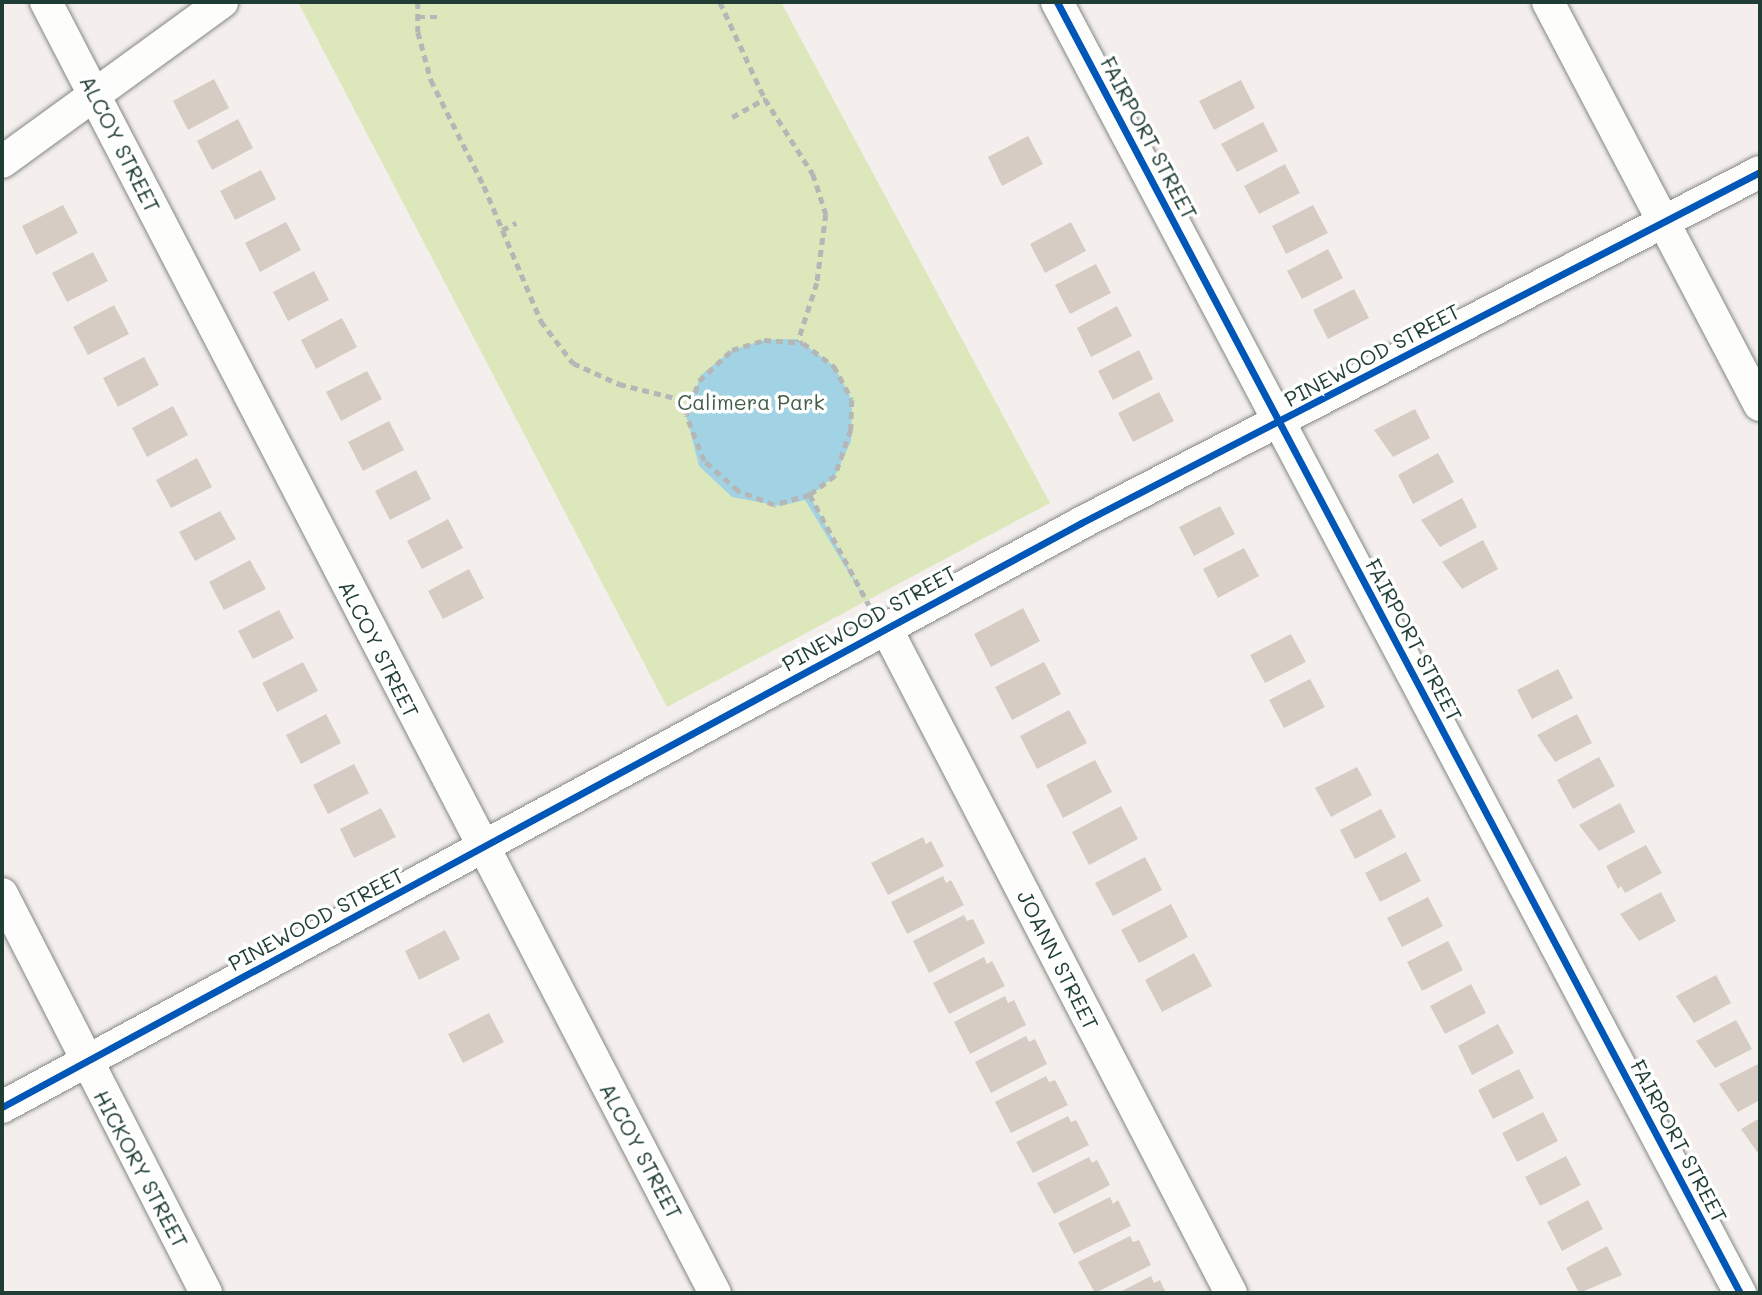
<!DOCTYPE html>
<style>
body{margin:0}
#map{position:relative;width:1762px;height:1295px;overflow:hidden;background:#f4efec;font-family:Mali,sans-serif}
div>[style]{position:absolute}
.green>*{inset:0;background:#dde7bc}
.water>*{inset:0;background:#a2d3e4}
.building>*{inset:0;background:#d7ccc4}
.path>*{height:4.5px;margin-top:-2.25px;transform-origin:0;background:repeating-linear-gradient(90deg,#b4b7b6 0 7px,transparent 0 12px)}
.roads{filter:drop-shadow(0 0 2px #848885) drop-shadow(0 0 2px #848885)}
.street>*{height:32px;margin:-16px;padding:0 16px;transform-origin:16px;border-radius:16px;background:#fdfdfc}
.cycleway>*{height:7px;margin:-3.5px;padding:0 3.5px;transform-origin:3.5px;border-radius:3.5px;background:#0057b8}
span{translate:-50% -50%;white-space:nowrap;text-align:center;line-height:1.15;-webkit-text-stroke:7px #fff;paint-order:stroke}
.street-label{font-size:21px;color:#1f3d34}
.park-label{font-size:21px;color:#415e47}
.frame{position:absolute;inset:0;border:4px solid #1f3d34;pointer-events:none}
</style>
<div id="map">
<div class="green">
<i style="clip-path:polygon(298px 2px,781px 2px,1050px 503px,667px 707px)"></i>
</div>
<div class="water">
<i style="clip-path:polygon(797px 339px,834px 366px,852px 400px,851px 441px,835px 476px,810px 496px,869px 606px,805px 500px,780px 506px,732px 497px,699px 466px,686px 415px,701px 375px,732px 350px,764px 340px)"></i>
</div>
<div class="building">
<i style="clip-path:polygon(214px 79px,229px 108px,188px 130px,173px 101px)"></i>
<i style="clip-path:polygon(1241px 80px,1255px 108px,1214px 130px,1199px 101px)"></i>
<i style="clip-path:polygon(238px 119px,253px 148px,212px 170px,197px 141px)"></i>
<i style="clip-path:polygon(1263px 122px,1278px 151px,1237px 172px,1221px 144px)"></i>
<i style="clip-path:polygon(1028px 136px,1043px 164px,1002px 186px,988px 157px)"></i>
<i style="clip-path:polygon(1285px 164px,1300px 193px,1259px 214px,1244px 186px)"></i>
<i style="clip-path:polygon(261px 170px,276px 199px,235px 220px,220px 191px)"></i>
<i style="clip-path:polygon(63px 205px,78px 233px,36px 255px,22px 226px)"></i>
<i style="clip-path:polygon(1313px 205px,1328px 233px,1286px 254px,1272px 226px)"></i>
<i style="clip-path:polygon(286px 222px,301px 250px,260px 272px,245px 243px)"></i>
<i style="clip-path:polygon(1071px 222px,1086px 251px,1045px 273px,1030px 244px)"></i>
<i style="clip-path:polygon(1328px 249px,1343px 278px,1302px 299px,1287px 271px)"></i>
<i style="clip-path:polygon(93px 252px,108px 281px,67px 302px,52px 273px)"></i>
<i style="clip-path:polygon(1096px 264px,1111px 293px,1070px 314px,1055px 285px)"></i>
<i style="clip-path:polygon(314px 271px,329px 300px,288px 321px,273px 292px)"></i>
<i style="clip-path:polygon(1354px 289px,1369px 318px,1328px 339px,1313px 310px)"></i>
<i style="clip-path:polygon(114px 305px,129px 334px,88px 355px,73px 327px)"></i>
<i style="clip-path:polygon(1117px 306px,1132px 336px,1091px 357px,1077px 328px)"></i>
<i style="clip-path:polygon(342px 318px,357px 347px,316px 369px,301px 340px)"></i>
<i style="clip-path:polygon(1139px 350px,1153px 379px,1113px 400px,1098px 371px)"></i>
<i style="clip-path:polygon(144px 357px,159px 385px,118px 407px,103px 378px)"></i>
<i style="clip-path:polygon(367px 371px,382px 399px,341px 421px,326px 392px)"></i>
<i style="clip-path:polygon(1159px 392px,1174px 421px,1133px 442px,1118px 413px)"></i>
<i style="clip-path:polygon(173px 406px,188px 435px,147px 457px,132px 428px)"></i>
<i style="clip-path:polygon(1415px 409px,1430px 438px,1393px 457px,1374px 430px)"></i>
<i style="clip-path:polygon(389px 421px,404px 450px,363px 471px,348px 442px)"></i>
<i style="clip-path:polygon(1438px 453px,1454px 482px,1413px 504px,1398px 475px)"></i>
<i style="clip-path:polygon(197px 458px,212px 487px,171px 508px,156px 480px)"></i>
<i style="clip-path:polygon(416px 470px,431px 499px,390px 520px,375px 491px)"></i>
<i style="clip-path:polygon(1462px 498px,1477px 527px,1440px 547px,1421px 520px)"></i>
<i style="clip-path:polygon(1220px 506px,1235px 534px,1194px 556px,1179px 527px)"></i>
<i style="clip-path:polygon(220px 511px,236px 539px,195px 561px,179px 532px)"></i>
<i style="clip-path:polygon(448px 519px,463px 548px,422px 569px,407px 541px)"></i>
<i style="clip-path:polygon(1483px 540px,1498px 569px,1462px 589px,1442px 562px)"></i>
<i style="clip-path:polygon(1244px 548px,1259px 576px,1218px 598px,1203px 569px)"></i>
<i style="clip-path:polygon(250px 560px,266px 589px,224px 610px,209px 582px)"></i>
<i style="clip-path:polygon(469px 569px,484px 598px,443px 619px,428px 591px)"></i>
<i style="clip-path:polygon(1023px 608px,1040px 641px,991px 667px,974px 634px)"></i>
<i style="clip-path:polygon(279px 610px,294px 638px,253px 659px,238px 631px)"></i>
<i style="clip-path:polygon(1291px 634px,1306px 662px,1265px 683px,1250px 655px)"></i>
<i style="clip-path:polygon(303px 662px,318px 691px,277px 712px,262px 683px)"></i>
<i style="clip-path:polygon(1044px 662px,1061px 694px,1012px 720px,995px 687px)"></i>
<i style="clip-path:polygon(1558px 669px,1573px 698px,1532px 719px,1517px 690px)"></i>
<i style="clip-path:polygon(1310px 679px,1325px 707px,1284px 728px,1269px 700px)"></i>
<i style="clip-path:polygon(1069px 710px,1087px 743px,1037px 769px,1020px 736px)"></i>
<i style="clip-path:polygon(326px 714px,341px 743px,301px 764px,286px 735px)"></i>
<i style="clip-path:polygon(1577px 714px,1592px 743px,1555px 762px,1537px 735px)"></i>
<i style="clip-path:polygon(1599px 757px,1615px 786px,1573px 809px,1557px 780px)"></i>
<i style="clip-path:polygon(1095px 760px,1112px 792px,1063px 818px,1046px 785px)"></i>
<i style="clip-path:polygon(354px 764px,369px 793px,328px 814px,313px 785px)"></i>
<i style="clip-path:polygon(1357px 767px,1372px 795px,1331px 817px,1315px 788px)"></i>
<i style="clip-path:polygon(1620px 803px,1635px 832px,1599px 851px,1579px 825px)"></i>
<i style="clip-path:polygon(1121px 806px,1138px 839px,1089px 865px,1072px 832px)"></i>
<i style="clip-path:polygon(381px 808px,396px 837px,354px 858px,340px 829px)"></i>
<i style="clip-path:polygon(1381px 809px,1396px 837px,1355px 859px,1340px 830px)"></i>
<i style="clip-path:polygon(923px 837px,926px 844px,931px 841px,944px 866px,888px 895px,871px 863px)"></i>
<i style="clip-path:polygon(1646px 845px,1662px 873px,1625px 893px,1621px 886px,1618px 889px,1606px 866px)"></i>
<i style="clip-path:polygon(1406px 852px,1421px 881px,1380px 902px,1365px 873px)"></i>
<i style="clip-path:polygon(1145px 857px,1162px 890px,1113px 916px,1095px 883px)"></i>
<i style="clip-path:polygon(943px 876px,946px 883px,951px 880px,964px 905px,907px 934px,891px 902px)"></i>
<i style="clip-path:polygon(1661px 892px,1676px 921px,1639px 941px,1620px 914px)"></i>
<i style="clip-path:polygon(1428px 897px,1443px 926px,1402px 947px,1387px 918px)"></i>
<i style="clip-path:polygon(1171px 904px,1188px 937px,1139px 963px,1121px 930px)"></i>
<i style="clip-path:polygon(964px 915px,967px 921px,973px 919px,985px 943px,929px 973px,913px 941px)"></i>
<i style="clip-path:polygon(445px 930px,460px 959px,419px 980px,405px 951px)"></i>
<i style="clip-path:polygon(1448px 941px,1463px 970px,1422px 991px,1407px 962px)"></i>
<i style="clip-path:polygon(1194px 953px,1212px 986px,1162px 1012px,1145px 980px)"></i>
<i style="clip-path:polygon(984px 957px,987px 964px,992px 961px,1005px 986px,949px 1014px,933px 983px)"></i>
<i style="clip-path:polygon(1716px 975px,1731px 1003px,1694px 1023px,1676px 996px)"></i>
<i style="clip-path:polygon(1471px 984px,1486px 1013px,1445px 1034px,1430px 1006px)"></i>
<i style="clip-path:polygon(1005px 996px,1008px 1003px,1014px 1000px,1026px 1025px,970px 1054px,954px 1022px)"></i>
<i style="clip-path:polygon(489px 1013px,504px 1042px,463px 1063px,448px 1034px)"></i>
<i style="clip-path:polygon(1736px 1020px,1752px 1049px,1715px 1068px,1696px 1041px)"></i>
<i style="clip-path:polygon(1498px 1024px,1514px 1053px,1472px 1075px,1458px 1046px)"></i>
<i style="clip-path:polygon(1026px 1036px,1029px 1042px,1035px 1039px,1047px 1064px,991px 1093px,975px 1062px)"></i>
<i style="clip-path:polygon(1760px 1063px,1760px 1100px,1738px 1112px,1719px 1084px)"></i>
<i style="clip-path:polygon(1519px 1069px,1534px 1098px,1493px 1119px,1478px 1090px)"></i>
<i style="clip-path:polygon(1046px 1076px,1049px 1082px,1055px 1080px,1068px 1105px,1011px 1133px,995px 1102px)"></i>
<i style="clip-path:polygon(1543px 1112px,1558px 1141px,1517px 1162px,1502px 1133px)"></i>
<i style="clip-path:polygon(1068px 1116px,1071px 1122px,1076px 1120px,1089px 1145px,1033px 1173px,1016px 1142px)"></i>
<i style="clip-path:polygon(1760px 1118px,1760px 1156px,1741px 1129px)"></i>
<i style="clip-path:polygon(1566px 1156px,1581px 1185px,1540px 1206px,1525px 1177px)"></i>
<i style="clip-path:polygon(1089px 1157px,1092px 1163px,1097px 1160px,1110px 1185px,1054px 1214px,1037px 1183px)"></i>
<i style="clip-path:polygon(1110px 1197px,1113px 1204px,1118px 1200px,1131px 1226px,1074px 1254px,1058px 1223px)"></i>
<i style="clip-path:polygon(1588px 1200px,1603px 1229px,1562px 1251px,1547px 1222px)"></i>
<i style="clip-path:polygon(1130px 1236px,1133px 1242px,1139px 1240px,1151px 1265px,1095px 1293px,1078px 1262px)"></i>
<i style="clip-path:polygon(1607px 1246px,1622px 1275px,1579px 1293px,1566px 1268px)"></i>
<i style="clip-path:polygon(1151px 1276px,1154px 1283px,1160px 1280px,1166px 1293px,1118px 1293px)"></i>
</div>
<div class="path">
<i style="left:418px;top:2px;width:30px;rotate:90deg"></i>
<i style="left:418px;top:32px;width:50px;rotate:74.8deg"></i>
<i style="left:431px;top:80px;width:119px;rotate:63.4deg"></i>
<i style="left:484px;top:186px;width:147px;rotate:67.1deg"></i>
<i style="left:541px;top:321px;width:53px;rotate:52.7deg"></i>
<i style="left:573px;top:363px;width:51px;rotate:24.5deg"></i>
<i style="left:619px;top:384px;width:74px;rotate:14deg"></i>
<i style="left:720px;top:2px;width:107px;rotate:65.1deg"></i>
<i style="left:765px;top:99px;width:89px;rotate:57.4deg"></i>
<i style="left:813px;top:174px;width:42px;rotate:72deg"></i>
<i style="left:826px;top:214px;width:70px;rotate:97.4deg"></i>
<i style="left:817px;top:283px;width:62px;rotate:107.9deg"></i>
<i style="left:418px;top:17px;width:23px"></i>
<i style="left:732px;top:117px;width:38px;rotate:-29deg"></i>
<i style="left:502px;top:230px;width:16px;rotate:-27deg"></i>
<i style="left:810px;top:495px;width:37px;rotate:164deg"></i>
<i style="left:774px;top:505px;width:39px;rotate:-159deg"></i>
<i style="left:738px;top:491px;width:45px;rotate:-138.6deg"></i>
<i style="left:704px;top:461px;width:49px;rotate:-111.4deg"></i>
<i style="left:686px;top:415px;width:36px;rotate:-69deg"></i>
<i style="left:699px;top:381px;width:45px;rotate:-43.2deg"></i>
<i style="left:732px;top:350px;width:34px;rotate:-17deg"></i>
<i style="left:764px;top:340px;width:39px;rotate:4deg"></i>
<i style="left:803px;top:343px;width:39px;rotate:37deg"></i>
<i style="left:834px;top:366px;width:38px;rotate:62deg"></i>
<i style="left:852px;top:400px;width:30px;rotate:92deg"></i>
<i style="left:851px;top:430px;width:49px;rotate:109.2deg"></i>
<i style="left:835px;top:476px;width:31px;rotate:143deg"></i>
<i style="left:810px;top:495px;width:125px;rotate:61.8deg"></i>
</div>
<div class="roads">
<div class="street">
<i style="left:46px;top:2px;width:1454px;rotate:62.61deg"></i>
<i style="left:1057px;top:2px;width:1461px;rotate:62.12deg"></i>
<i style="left:1548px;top:2px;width:455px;rotate:62.3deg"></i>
<i style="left:2px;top:162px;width:272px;rotate:-36deg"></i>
<i style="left:886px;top:628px;width:749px;rotate:62.58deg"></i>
<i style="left:2px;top:894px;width:448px;rotate:62.9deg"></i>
<i style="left:2px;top:1107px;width:1227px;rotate:-28.42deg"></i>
<i style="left:1081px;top:523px;width:764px;rotate:-27.34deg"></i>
</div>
</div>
<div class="cycleway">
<i style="left:1057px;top:2px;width:1461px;rotate:62.12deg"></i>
<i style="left:2px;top:1107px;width:1227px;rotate:-28.42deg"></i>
<i style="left:1081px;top:523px;width:764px;rotate:-27.34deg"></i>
</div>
<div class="street-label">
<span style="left:1149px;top:138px;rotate:62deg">FAIRPORT STREET</span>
<span style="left:120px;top:144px;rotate:63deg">ALCOY STREET</span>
<span style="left:1372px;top:355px;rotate:-28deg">PINEWOOD STREET</span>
<span style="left:869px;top:618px;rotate:-29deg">PINEWOOD STREET</span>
<span style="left:1414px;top:640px;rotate:62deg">FAIRPORT STREET</span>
<span style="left:379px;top:649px;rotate:63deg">ALCOY STREET</span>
<span style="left:316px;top:919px;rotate:-28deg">PINEWOOD STREET</span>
<span style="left:1058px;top:960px;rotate:63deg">JOANN STREET</span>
<span style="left:1679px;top:1141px;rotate:62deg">FAIRPORT STREET</span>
<span style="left:641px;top:1151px;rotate:62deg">ALCOY STREET</span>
<span style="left:141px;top:1169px;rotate:62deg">HICKORY STREET</span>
</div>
<div class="park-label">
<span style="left:751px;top:402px">Calimera Park</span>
</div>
<div class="frame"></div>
</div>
